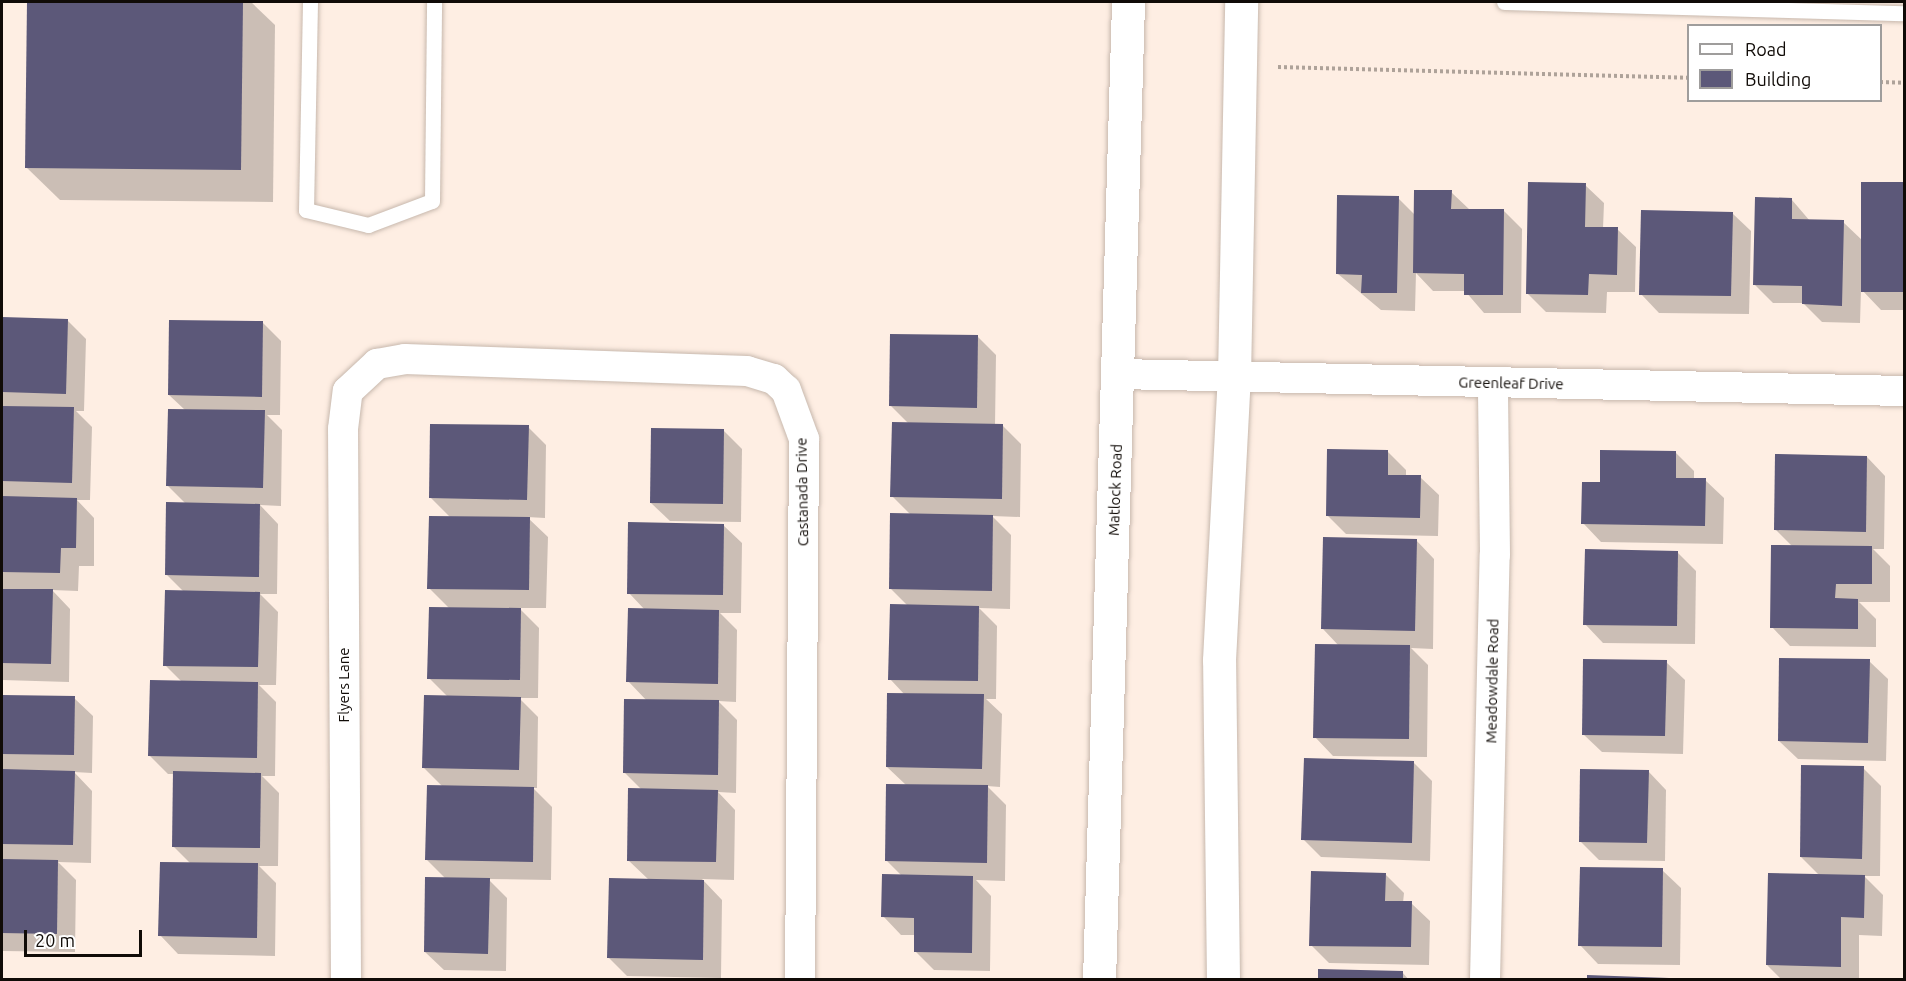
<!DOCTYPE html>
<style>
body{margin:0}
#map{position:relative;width:1906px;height:981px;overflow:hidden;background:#feeee3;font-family:Ubuntu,sans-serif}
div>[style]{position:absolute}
.shadow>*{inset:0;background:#0003}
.building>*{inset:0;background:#5c5879}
.path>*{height:4px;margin-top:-2px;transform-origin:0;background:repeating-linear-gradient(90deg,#aea299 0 3px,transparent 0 6px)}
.roads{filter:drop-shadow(0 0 2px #c7b8ad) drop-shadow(0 0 2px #c7b8ad)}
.service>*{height:15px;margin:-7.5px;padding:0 7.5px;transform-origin:7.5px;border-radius:7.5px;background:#fff}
.minor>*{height:30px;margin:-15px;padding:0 15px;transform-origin:15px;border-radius:15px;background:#fff}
.secondary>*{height:33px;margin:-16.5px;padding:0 16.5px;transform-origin:16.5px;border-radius:16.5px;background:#fff}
span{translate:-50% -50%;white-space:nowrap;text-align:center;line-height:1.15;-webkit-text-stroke:6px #fff;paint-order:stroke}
.street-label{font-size:15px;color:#100b07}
.frame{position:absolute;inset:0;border:3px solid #100b07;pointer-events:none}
.legend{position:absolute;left:1687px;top:24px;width:195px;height:78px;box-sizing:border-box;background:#fff;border:2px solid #9f9d9c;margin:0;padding:8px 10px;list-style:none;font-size:18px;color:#100b07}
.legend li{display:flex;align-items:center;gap:12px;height:30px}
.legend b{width:30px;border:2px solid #9f9d9c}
.scale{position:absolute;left:24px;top:930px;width:118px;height:27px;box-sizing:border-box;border:3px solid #100b07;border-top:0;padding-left:8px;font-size:18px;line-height:21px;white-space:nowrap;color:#100b07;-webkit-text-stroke:4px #fff;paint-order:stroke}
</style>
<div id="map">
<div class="shadow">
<i style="clip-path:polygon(28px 2px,251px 2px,275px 25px,273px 202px,60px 200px,26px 167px)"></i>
<i style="clip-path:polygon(1863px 183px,1904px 183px,1904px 310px,1881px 310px,1861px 289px,1860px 323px,1822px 322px,1803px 303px,1773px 303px,1754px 284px,1792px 200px,1810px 221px,1843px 222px,1863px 241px)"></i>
<i style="clip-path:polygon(1585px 185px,1604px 203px,1603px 229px,1617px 229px,1636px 247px,1635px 292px,1607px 292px,1606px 313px,1546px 312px,1527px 293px)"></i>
<i style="clip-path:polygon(1451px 192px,1470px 210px,1503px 210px,1522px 229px,1521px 313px,1484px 313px,1465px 291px,1433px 291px,1416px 273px,1415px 311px,1381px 310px,1338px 274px,1398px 198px,1416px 216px)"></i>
<i style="clip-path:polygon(1732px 213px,1751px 231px,1749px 314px,1659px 313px,1641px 294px)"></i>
<i style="clip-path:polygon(2px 319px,67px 320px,86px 339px,84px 411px,76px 411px,92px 427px,90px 500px,77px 500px,94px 518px,94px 566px,79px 566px,78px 591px,52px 590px,70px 609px,69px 682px,2px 680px)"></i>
<i style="clip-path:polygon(263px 323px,281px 341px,280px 415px,267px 415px,282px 430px,281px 506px,260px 505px,278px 524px,277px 594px,260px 594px,278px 612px,276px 685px,259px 685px,276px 702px,275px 776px,262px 776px,279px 793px,278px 866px,259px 866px,276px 883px,275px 956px,178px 954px,160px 935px,191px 864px,173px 846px,174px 774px,168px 774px,150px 756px,182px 682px,165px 665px,184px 592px,166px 574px,186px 504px,168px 486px,185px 410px,169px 395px)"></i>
<i style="clip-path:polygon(978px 337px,996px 355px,995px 426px,1003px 426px,1021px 444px,1020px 517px,992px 516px,1011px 535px,1010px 609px,979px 608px,997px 626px,996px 699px,986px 699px,1002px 714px,1000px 787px,987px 786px,1006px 805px,1005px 881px,976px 880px,991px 896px,990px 971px,934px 970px,915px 951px,915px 935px,901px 935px,883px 916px,902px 876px,887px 861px,906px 785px,887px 767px,905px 695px,890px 679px,908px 606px,890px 588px,911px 515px,892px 496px,909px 424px,890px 405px)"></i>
<i style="clip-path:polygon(528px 427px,546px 445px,545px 518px,527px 517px,548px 537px,546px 608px,519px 608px,539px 628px,538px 698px,519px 698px,538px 717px,537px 788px,533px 788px,552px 807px,551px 880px,488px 879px,507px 898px,506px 971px,444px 970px,425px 952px,446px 879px,427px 860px,443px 787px,424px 768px,448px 697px,429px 678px,449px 608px,429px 588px,451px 518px,430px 497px)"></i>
<i style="clip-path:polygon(723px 430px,742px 449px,741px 522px,670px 521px,651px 503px)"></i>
<i style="clip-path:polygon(1388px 452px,1406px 470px,1406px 476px,1420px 477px,1439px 495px,1438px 536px,1346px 534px,1328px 516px)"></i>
<i style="clip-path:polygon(1676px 453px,1694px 471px,1694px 479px,1705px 480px,1724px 498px,1723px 544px,1601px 542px,1583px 523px,1601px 484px)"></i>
<i style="clip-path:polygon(1867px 457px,1885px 476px,1884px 549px,1873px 549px,1890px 566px,1890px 602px,1859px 602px,1876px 619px,1876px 647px,1790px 646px,1772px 627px,1793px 547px,1775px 529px)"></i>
<i style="clip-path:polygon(723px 525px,742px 543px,741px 613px,720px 613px,737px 630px,736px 702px,718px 701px,737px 720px,736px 793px,718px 792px,735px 810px,734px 880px,702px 879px,722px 900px,721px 978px,627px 976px,609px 958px,649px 880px,628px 860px,642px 790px,624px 772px,647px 701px,628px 681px,645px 610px,629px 593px)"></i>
<i style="clip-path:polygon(1416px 540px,1434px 559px,1433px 649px,1411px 648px,1428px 665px,1427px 757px,1333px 756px,1315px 737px,1339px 646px,1323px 629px)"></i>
<i style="clip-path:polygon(1677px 552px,1696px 571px,1695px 644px,1603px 643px,1585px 624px)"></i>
<i style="clip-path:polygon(1869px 661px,1888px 679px,1886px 761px,1798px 759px,1779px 741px)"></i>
<i style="clip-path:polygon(1666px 662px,1685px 680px,1683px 754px,1602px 752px,1583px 734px)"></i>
<i style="clip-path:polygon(2px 697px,74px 698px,93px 716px,92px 773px,74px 772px,92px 791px,91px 863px,58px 862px,76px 880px,75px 952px,2px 951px)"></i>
<i style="clip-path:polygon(1414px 763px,1432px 781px,1430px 861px,1321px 857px,1303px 839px)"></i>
<i style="clip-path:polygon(1863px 768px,1881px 786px,1880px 876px,1864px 876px,1883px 895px,1882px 936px,1859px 935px,1859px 980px,1782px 980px,1767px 965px,1820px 876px,1801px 857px)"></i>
<i style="clip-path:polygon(1648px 771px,1666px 790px,1665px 861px,1599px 860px,1580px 841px)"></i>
<i style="clip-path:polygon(1662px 870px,1681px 888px,1680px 965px,1598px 964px,1580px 945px)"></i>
<i style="clip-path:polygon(1385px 874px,1404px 893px,1403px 903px,1411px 903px,1430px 921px,1429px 965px,1329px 963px,1311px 945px)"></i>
<i style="clip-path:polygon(1402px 972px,1409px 980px,1320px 980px)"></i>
</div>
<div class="building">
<i style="clip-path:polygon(27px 2px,243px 2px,241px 170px,25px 168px)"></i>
<i style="clip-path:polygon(1528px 182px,1586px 183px,1585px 227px,1618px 227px,1617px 275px,1589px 274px,1588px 295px,1526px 294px)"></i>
<i style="clip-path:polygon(1861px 182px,1904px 182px,1904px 292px,1861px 292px)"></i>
<i style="clip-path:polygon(1414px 190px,1452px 190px,1451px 209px,1504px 209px,1503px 295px,1464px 295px,1464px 274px,1413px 273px)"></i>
<i style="clip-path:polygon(1337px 195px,1399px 196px,1397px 293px,1361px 293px,1362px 275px,1336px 274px)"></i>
<i style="clip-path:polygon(1755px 197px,1792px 198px,1792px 219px,1844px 220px,1842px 306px,1802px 304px,1802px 286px,1753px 285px)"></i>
<i style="clip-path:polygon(1641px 210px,1733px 212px,1731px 296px,1639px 295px)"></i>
<i style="clip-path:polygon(2px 317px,68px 319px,66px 394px,2px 392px)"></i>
<i style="clip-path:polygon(169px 320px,263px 321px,262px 397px,168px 395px)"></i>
<i style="clip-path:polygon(890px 334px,978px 335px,977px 408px,889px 406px)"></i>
<i style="clip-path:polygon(2px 406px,74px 407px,72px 483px,2px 481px)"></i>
<i style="clip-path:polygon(168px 409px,265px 410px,263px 488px,166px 486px)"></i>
<i style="clip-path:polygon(892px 422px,1003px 424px,1002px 499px,890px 497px)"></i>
<i style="clip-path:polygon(430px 424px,529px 425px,527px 500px,429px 498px)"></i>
<i style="clip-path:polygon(651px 428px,724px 429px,723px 504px,650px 503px)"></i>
<i style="clip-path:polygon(1327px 449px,1388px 450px,1388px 475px,1421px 475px,1420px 518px,1326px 516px)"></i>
<i style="clip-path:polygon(1600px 450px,1676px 451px,1676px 478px,1706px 478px,1705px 526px,1581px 524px,1582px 482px,1600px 482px)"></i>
<i style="clip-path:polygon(1775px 454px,1867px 456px,1866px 532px,1774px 530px)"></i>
<i style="clip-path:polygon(2px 496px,77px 498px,76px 548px,61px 548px,60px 573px,2px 572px)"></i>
<i style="clip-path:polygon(166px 502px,260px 504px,259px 577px,165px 575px)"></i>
<i style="clip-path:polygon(890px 513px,993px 515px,992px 591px,889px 589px)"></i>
<i style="clip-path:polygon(429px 516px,530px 517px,529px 590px,427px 589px)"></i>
<i style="clip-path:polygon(628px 522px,724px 524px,723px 595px,627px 594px)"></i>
<i style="clip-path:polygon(1323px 537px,1417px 539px,1415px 631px,1321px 629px)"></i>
<i style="clip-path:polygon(1771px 545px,1872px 546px,1872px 584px,1836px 584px,1835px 598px,1858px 599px,1858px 629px,1770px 628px)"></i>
<i style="clip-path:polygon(1585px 549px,1678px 551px,1677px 626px,1583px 625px)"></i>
<i style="clip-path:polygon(2px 589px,53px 589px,51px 664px,2px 663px)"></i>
<i style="clip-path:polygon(165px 590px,260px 592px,258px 667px,163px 666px)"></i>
<i style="clip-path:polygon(890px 604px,979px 606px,978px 681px,888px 680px)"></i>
<i style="clip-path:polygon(429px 607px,521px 608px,520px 680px,427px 679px)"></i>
<i style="clip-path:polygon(628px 608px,719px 610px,718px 684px,626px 682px)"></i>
<i style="clip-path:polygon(1315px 644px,1410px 645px,1409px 739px,1313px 738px)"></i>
<i style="clip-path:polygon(1779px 658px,1870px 659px,1868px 743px,1778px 741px)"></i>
<i style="clip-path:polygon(1583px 659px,1667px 660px,1665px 736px,1582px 735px)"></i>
<i style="clip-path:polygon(150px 680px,258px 682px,257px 758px,148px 756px)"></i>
<i style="clip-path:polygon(887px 693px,984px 694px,982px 769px,886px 767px)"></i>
<i style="clip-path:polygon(2px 695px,75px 696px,74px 755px,2px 754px)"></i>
<i style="clip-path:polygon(424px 695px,521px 697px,519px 770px,422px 768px)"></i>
<i style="clip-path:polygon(624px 699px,719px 700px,718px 775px,623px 773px)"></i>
<i style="clip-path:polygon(1304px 758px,1414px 761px,1412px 843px,1301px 840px)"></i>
<i style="clip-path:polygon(1801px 765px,1864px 766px,1862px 859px,1800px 857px)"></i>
<i style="clip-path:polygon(2px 769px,75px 771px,73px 845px,2px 844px)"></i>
<i style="clip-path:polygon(1580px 769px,1649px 770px,1647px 843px,1579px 842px)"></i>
<i style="clip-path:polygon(173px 771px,261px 773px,260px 848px,172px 847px)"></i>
<i style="clip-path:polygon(886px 784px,988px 785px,987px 863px,885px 861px)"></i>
<i style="clip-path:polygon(427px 785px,534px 787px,533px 862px,425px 860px)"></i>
<i style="clip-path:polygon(628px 788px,718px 790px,716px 862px,627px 861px)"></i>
<i style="clip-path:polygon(2px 859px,58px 860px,57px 934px,2px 933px)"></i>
<i style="clip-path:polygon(160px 862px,258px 863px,257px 938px,158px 936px)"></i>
<i style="clip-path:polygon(1580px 867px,1663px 868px,1662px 947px,1578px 946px)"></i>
<i style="clip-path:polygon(1311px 871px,1386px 873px,1385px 901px,1412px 901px,1411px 947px,1309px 946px)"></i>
<i style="clip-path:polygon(1768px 873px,1865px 875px,1864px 918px,1841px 917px,1841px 967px,1766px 965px)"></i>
<i style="clip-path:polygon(882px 874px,973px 876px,972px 953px,914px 952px,914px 918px,881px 917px)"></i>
<i style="clip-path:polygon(425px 877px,490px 878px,488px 954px,424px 952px)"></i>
<i style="clip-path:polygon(609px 878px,704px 880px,703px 960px,607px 958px)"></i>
<i style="clip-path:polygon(1318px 969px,1403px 971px,1403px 980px,1318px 980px)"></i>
<i style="clip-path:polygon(1587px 975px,1669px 978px,1669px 980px,1587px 980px)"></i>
</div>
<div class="path">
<i style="left:1278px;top:67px;width:410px;rotate:1.5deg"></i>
<i style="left:1880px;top:82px;width:24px;rotate:2deg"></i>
</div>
<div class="roads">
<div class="service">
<i style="left:310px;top:2px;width:208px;rotate:91.1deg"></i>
<i style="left:306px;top:210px;width:64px;rotate:13.6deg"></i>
<i style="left:368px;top:225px;width:68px;rotate:-20.6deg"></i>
<i style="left:432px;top:201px;width:199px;rotate:-89.4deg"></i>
<i style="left:1504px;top:2px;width:400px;rotate:1.6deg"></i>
</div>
<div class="minor">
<i style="left:1118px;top:374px;width:786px;rotate:1.24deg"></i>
<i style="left:346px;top:980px;width:551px;rotate:-90.31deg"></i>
<i style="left:343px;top:429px;width:38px;rotate:-83deg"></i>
<i style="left:348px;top:391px;width:40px;rotate:-43deg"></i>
<i style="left:377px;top:364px;width:28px;rotate:-10deg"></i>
<i style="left:405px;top:359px;width:342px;rotate:2deg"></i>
<i style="left:747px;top:371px;width:28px;rotate:17deg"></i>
<i style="left:774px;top:379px;width:16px;rotate:43deg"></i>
<i style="left:786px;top:390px;width:52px;rotate:69.8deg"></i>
<i style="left:804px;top:439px;width:541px;rotate:90.42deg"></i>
<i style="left:1485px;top:980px;width:425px;rotate:-88.7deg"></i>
<i style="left:1495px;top:555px;width:173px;rotate:-90.7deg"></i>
</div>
<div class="secondary">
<i style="left:1099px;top:980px;width:978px;rotate:-88.3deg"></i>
<i style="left:1223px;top:980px;width:320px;rotate:-90.7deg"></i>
<i style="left:1219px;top:660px;width:283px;rotate:-87deg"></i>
<i style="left:1234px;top:377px;width:375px;rotate:-88.9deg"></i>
</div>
</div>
<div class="street-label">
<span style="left:1511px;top:383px;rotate:1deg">Greenleaf Drive</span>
<span style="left:1115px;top:490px;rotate:-88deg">Matlock Road</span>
<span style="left:802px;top:492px;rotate:-91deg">Castanada Drive</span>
<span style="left:1492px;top:681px;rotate:-89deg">Meadowdale Road</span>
<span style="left:344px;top:685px;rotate:-90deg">Flyers Lane</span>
</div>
<div class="frame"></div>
<ul class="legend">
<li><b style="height:8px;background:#fff"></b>Road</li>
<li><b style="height:16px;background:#5c5879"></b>Building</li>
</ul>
<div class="scale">20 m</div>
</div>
